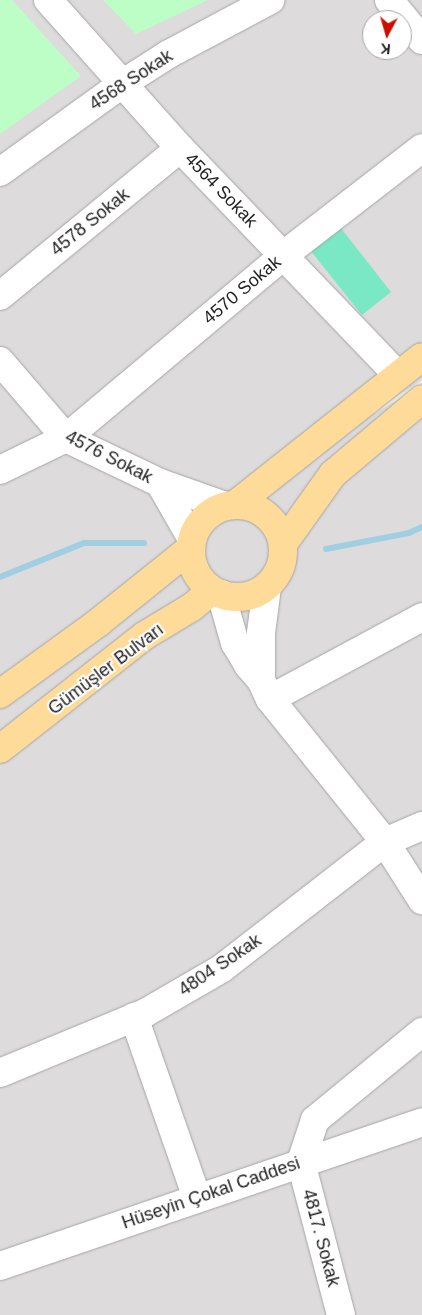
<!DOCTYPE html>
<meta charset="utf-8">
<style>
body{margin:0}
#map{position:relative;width:422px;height:1315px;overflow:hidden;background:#f0ede4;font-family:Helvetica,sans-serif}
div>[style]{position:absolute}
.residential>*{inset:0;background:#dddbdb}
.park>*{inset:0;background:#bdfec7}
.pitch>*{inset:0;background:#7ae7c5}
.stream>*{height:5.5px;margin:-2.75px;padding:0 2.75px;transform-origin:2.75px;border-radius:2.75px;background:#a0cee2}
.roads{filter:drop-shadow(0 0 1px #a6a6a6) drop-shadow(0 0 1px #a6a6a6)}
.minor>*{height:28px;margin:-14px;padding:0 14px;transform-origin:14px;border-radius:14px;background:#fff}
.major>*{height:28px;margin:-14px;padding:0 14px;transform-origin:14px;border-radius:14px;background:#ffdb9a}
.major>.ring{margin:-14px;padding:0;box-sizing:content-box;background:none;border:28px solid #ffdb9a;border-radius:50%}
span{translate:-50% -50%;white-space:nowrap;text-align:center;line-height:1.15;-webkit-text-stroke:4px #fff;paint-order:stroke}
.street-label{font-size:18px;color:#1f1f1f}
.north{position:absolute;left:362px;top:10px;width:50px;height:50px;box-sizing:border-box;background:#fff;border:1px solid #a5a5a5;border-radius:50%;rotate:186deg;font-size:14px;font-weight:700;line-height:20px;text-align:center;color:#1f1f1f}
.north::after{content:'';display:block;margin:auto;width:18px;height:22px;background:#cd0f00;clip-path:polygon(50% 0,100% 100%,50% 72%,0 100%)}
</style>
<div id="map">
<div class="residential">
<i style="clip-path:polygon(evenodd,0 0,422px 0,422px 380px,307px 454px,422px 385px,422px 1315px,0 1315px,0 705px,229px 514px,0 700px,0 0,372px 20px,402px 20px,402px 50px,372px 50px,372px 20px)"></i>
</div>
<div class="park">
<i style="clip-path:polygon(0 0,12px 0,81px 76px,0 134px)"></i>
<i style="clip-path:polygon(103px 0,208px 0,136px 34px)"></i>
</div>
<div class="pitch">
<i style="clip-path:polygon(340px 227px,391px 292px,362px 315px,310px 250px)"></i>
</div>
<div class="stream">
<i style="left:326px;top:549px;width:85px;rotate:-10.9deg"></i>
<i style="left:409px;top:533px;width:14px;rotate:-25deg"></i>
<i style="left:0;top:577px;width:91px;rotate:-22deg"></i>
<i style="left:84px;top:543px;width:60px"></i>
</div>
<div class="roads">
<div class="minor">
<i style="left:48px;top:0;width:198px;rotate:48.3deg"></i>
<i style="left:180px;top:148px;width:315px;rotate:46.2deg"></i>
<i style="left:389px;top:0;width:52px;rotate:50.5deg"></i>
<i style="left:0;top:172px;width:150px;rotate:-35.8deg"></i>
<i style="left:122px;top:84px;width:56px;rotate:-32.6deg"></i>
<i style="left:169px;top:54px;width:115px;rotate:-28.1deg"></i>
<i style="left:0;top:296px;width:233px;rotate:-39.4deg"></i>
<i style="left:0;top:361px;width:101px;rotate:49.4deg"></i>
<i style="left:66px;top:438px;width:104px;rotate:25.6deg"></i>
<i style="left:160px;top:483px;width:69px;rotate:19.5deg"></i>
<i style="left:0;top:470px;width:73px;rotate:-25.9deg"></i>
<i style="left:66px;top:438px;width:286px;rotate:-40deg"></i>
<i style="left:285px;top:254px;width:173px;rotate:-37.7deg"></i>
<i style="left:160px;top:483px;width:64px;rotate:60.3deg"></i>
<i style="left:221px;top:594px;width:51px;rotate:74.1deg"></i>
<i style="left:235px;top:643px;width:26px;rotate:59deg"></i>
<i style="left:248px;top:665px;width:20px;rotate:49deg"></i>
<i style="left:261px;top:680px;width:21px;rotate:65deg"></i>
<i style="left:270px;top:699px;width:184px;rotate:51.2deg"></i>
<i style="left:385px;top:842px;width:69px;rotate:57.5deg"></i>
<i style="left:261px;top:680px;width:47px;rotate:-90deg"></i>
<i style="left:261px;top:633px;width:46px;rotate:-82.6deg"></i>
<i style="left:270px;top:699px;width:173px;rotate:-28.3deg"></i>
<i style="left:134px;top:1017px;width:192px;rotate:70.8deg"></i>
<i style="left:0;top:1073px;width:157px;rotate:-22.5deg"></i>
<i style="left:145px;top:1013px;width:88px;rotate:-30.1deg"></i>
<i style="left:221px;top:969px;width:207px;rotate:-37.8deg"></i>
<i style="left:385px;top:842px;width:40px;rotate:-23.4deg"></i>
<i style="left:0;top:1266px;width:446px;rotate:-18.8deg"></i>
<i style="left:341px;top:1315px;width:158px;rotate:-104.7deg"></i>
<i style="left:301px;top:1162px;width:44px;rotate:-71.6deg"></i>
<i style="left:315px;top:1120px;width:139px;rotate:-39.4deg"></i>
</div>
<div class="major">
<i class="ring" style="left:191px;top:505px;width:64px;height:64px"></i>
<i style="left:235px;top:505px;width:238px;rotate:-38.4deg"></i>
<i style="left:283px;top:544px;width:86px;rotate:-54.5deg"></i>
<i style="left:333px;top:474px;width:116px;rotate:-40.1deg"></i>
<i style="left:0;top:694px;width:122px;rotate:-36deg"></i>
<i style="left:99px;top:622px;width:118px;rotate:-38.8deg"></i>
<i style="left:0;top:749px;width:183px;rotate:-38.1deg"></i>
<i style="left:144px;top:636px;width:56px;rotate:-31.1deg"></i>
<i style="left:192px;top:607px;width:26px;rotate:-40deg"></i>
</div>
</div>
<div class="street-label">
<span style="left:131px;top:80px;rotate:-33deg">4568 Sokak</span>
<span style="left:221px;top:190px;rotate:46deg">4564 Sokak</span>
<span style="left:90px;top:222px;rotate:-39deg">4578 Sokak</span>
<span style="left:242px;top:290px;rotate:-40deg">4570 Sokak</span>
<span style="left:109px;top:457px;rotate:27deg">4576 Sokak</span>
<span style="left:106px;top:669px;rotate:-37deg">Gümüşler Bulvarı</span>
<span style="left:220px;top:965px;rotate:-34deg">4804 Sokak</span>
<span style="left:211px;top:1193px;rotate:-19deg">Hüseyin Çokal Caddesi</span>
<span style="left:321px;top:1238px;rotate:75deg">4817. Sokak</span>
</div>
<div class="north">K</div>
</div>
